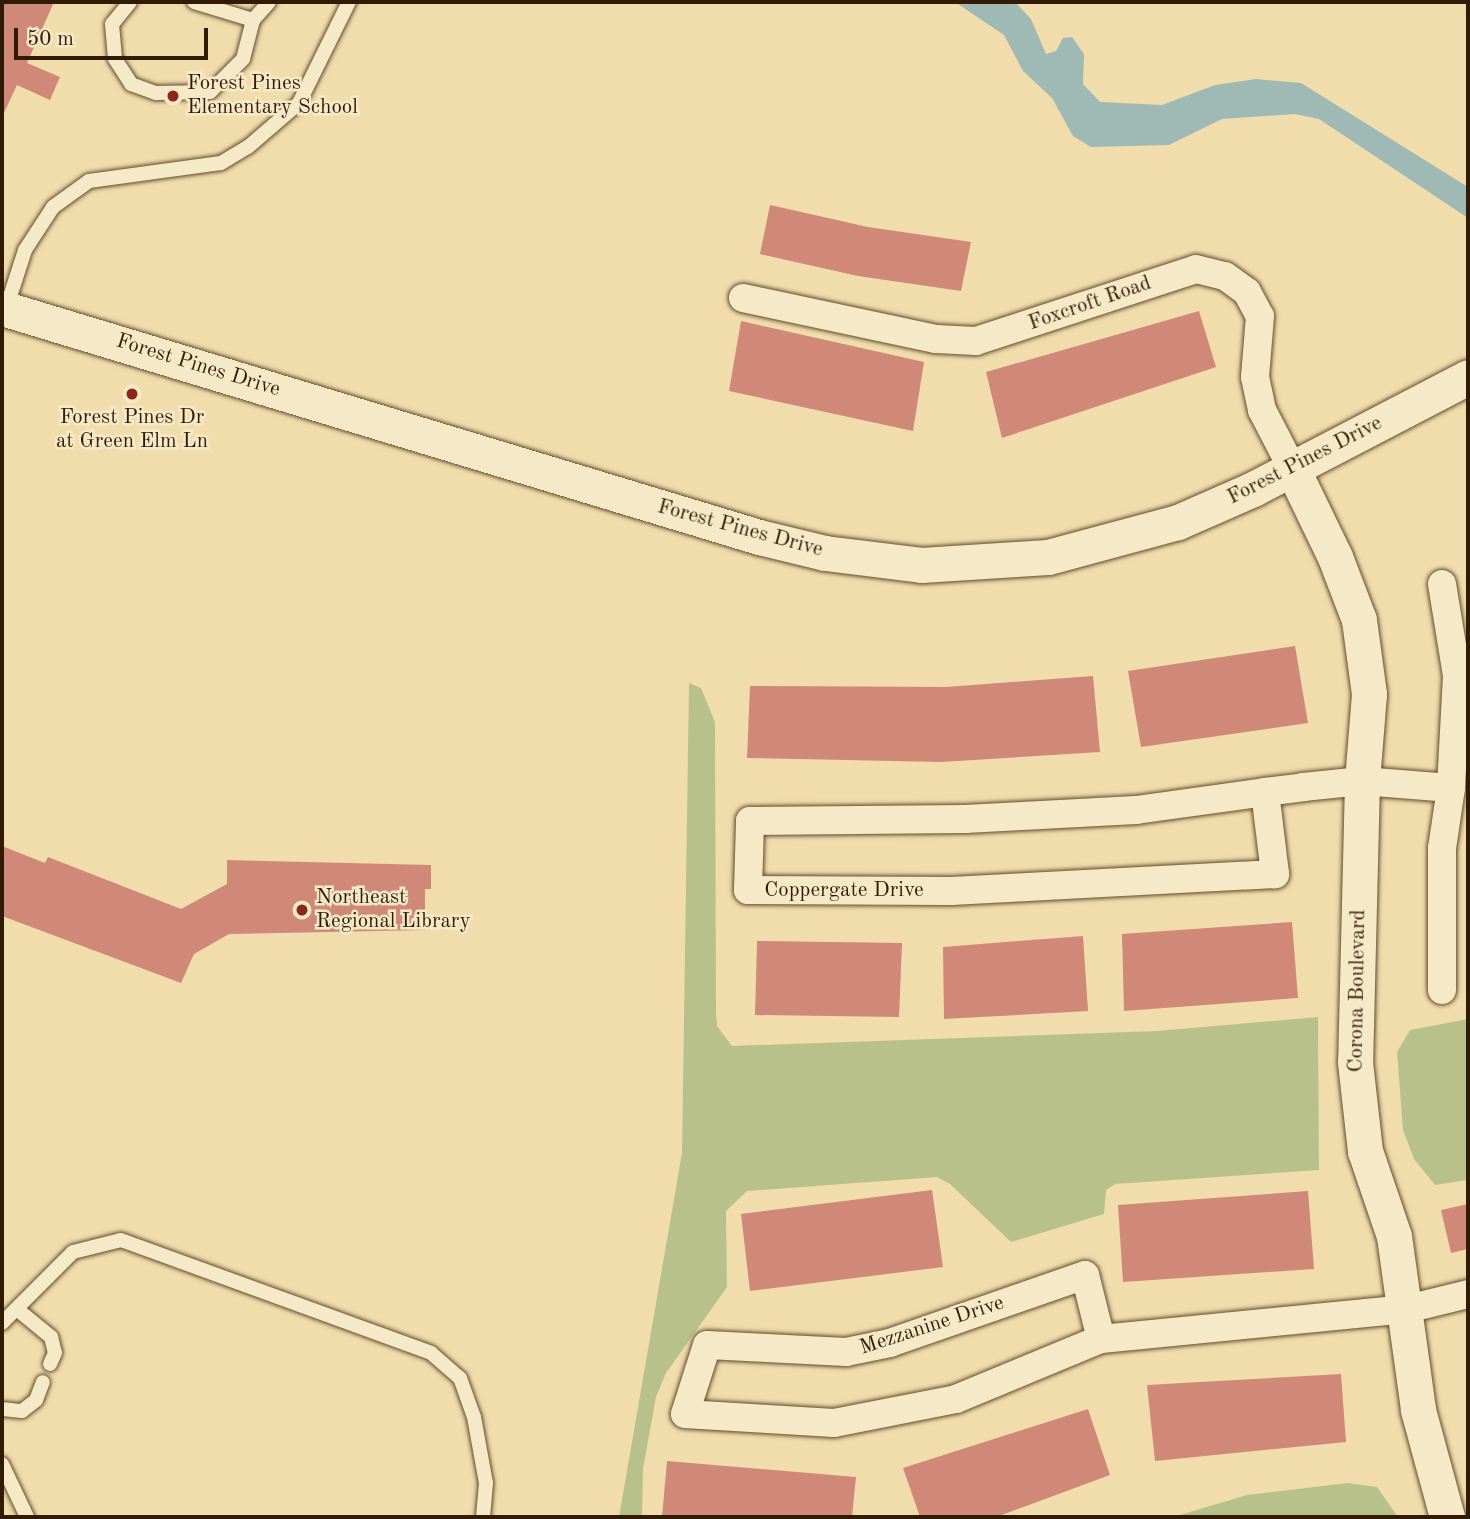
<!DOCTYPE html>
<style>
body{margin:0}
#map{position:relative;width:1470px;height:1519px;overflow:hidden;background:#f1ddab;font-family:"Old Standard TT",serif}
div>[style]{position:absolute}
.green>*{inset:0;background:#b9c18a}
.water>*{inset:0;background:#9fb9b4}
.building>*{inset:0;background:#d08878}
.roads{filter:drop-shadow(0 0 2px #614c2e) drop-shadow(0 0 2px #614c2e)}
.service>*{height:14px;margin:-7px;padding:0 7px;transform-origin:7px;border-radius:7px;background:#f6e9c8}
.minor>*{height:28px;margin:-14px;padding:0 14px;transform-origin:14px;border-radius:14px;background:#f6e9c8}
.tertiary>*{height:35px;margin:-17.5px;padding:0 17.5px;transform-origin:17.5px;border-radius:17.5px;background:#f6e9c8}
.dots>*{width:19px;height:19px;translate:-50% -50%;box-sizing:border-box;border:4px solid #f6e9c8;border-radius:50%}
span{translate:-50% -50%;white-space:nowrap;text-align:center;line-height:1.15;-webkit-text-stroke:5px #f6e9c8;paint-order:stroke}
.poi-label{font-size:21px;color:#311b05}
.left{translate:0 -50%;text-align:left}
.street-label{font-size:21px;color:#311b05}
.frame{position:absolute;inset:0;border:4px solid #311b05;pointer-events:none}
.scale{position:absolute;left:14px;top:28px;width:194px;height:32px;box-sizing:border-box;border:4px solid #311b05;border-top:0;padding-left:9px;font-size:21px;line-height:24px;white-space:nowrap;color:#311b05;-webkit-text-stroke:5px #f6e9c8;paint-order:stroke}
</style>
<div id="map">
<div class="green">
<i style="clip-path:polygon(689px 683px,701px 688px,715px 722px,716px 1012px,717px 1026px,732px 1046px,1157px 1031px,1318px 1017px,1319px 1170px,1115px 1184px,1106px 1190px,1104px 1214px,1011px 1242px,950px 1184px,937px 1177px,747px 1191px,726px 1211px,727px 1287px,666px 1373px,656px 1397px,643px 1469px,642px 1517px,619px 1517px,682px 1153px)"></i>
<i style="clip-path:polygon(1468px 1019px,1468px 1180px,1435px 1185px,1414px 1159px,1403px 1130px,1397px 1052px,1410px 1030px)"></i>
<i style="clip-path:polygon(1348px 1483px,1377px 1487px,1398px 1517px,1173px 1517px,1247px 1495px)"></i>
</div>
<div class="water">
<i style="clip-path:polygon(955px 2px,1015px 2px,1031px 19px,1046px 54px,1056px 51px,1063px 38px,1072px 37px,1084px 54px,1083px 84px,1100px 102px,1162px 105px,1215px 85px,1256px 79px,1301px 83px,1468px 187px,1468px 218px,1319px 119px,1295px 114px,1222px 119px,1169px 145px,1091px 147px,1073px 136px,1052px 98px,1023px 71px,1004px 35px)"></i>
</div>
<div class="building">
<i style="clip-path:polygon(2px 2px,54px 2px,27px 63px,60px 77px,50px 100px,17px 85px,2px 117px)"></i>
<i style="clip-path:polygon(770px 205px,868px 227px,971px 242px,961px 291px,858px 276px,760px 254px)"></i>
<i style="clip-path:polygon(1199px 311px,1216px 367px,1002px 438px,986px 372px)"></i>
<i style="clip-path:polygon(741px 321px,924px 362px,913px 431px,729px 391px)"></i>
<i style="clip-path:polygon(1295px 646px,1308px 723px,1141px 747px,1128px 671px)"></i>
<i style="clip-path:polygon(1093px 676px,1100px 752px,941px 762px,747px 758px,750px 686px,946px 687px)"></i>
<i style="clip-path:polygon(2px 846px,45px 863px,48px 857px,181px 909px,227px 884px,227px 860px,431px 865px,431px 889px,425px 889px,425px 930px,229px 934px,194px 954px,181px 983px,2px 916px)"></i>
<i style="clip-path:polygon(1292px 922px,1298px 998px,1124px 1011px,1122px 934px)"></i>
<i style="clip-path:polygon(1083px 936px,1088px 1011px,944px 1019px,943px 947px)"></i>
<i style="clip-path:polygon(757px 941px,902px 943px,899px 1017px,755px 1015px)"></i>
<i style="clip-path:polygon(932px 1190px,943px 1267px,750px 1291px,741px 1214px)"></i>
<i style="clip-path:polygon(1308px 1191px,1314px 1269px,1123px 1282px,1118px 1205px)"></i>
<i style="clip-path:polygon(1468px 1204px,1468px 1249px,1451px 1253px,1441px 1210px)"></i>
<i style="clip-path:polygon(1341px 1374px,1346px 1442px,1155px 1461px,1147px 1385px)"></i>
<i style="clip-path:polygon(1088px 1409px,1110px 1475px,996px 1517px,920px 1517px,903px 1468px)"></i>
<i style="clip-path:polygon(667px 1461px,856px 1477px,852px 1517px,662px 1517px)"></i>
</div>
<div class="roads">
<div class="service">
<i style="left:130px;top:2px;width:28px;rotate:129deg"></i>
<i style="left:112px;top:24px;width:35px;rotate:85deg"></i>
<i style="left:115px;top:59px;width:30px;rotate:57deg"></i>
<i style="left:131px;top:84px;width:27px;rotate:20deg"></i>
<i style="left:156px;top:93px;width:54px;rotate:-1.1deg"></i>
<i style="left:210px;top:92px;width:47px;rotate:-45deg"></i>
<i style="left:243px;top:59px;width:40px;rotate:-75.6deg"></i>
<i style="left:253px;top:20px;width:24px;rotate:-48deg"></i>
<i style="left:194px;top:2px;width:62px;rotate:17deg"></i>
<i style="left:6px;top:309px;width:62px;rotate:-72.1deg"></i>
<i style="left:25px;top:250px;width:51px;rotate:-56.9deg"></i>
<i style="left:53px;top:207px;width:44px;rotate:-35.8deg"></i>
<i style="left:89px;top:181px;width:133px;rotate:-7.8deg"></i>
<i style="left:221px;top:163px;width:31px;rotate:-31deg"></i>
<i style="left:248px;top:147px;width:67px;rotate:-40.8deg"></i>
<i style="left:299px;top:103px;width:113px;rotate:-63.7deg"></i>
<i style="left:18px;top:1310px;width:43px;rotate:39.3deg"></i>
<i style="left:51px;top:1337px;width:16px;rotate:76deg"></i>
<i style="left:55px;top:1353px;width:12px;rotate:114deg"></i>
<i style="left:2px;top:1323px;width:100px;rotate:-45deg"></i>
<i style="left:73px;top:1252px;width:49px;rotate:-14deg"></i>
<i style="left:121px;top:1240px;width:330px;rotate:20deg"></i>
<i style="left:431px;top:1353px;width:38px;rotate:41deg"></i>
<i style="left:460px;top:1378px;width:41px;rotate:70.3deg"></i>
<i style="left:474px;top:1417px;width:67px;rotate:79.7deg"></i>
<i style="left:486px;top:1483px;width:34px;rotate:95deg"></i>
<i style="left:2px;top:1409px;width:20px;rotate:6deg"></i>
<i style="left:22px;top:1411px;width:18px;rotate:-38deg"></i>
<i style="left:36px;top:1400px;width:19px;rotate:-69deg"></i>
<i style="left:2px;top:1464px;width:59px;rotate:64.7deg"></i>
</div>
<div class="minor">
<i style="left:743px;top:298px;width:197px;rotate:12deg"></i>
<i style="left:936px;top:339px;width:40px;rotate:2.9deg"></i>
<i style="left:976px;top:341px;width:231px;rotate:-18.1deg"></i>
<i style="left:1196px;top:269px;width:30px;rotate:14deg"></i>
<i style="left:1225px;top:276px;width:27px;rotate:36deg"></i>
<i style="left:1247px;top:292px;width:27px;rotate:62deg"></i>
<i style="left:1260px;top:316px;width:61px;rotate:94.7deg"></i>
<i style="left:1255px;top:377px;width:34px;rotate:78deg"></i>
<i style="left:1262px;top:410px;width:65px;rotate:62.7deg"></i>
<i style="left:1442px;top:584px;width:93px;rotate:80.7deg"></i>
<i style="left:1457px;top:676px;width:112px;rotate:93.1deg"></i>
<i style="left:1451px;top:788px;width:61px;rotate:98.5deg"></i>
<i style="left:1442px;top:848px;width:142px;rotate:90deg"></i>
<i style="left:1265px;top:792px;width:83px;rotate:83deg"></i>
<i style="left:1275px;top:874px;width:324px;rotate:177deg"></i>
<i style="left:951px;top:891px;width:203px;rotate:-179.7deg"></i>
<i style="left:748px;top:890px;width:69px;rotate:-88.3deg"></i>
<i style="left:750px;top:821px;width:215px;rotate:-0.5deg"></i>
<i style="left:965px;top:819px;width:171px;rotate:-3deg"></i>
<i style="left:1136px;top:810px;width:130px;rotate:-7.9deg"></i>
<i style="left:1265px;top:792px;width:38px;rotate:-7deg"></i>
<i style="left:1303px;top:787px;width:59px;rotate:-5.8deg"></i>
<i style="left:1362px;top:781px;width:89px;rotate:4.5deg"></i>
<i style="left:1101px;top:1339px;width:66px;rotate:-104deg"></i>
<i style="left:1085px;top:1275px;width:207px;rotate:160.8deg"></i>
<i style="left:890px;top:1343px;width:45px;rotate:168.4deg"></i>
<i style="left:846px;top:1352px;width:139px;rotate:-177.1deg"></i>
<i style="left:707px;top:1345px;width:72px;rotate:107.7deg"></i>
<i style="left:685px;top:1414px;width:149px;rotate:3.5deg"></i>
<i style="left:834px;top:1423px;width:124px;rotate:-11.1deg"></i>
<i style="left:956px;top:1399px;width:157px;rotate:-22.5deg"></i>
<i style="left:1101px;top:1339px;width:307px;rotate:-5.6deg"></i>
<i style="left:1407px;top:1309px;width:63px;rotate:-13.8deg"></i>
</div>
<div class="tertiary">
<i style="left:2px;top:308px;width:791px;rotate:16.83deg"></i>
<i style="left:759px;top:537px;width:68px;rotate:13.6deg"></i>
<i style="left:825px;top:553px;width:97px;rotate:7.1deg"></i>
<i style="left:921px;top:565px;width:127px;rotate:-3.6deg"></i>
<i style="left:1048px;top:557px;width:135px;rotate:-15.1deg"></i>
<i style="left:1178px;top:522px;width:82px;rotate:-23.7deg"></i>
<i style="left:1253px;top:489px;width:242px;rotate:-27.5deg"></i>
<i style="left:1292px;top:468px;width:99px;rotate:64.2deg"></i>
<i style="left:1335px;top:557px;width:67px;rotate:69.1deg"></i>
<i style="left:1359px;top:620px;width:75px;rotate:82.3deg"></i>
<i style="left:1369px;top:694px;width:87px;rotate:94.6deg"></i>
<i style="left:1362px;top:781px;width:281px;rotate:91.4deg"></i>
<i style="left:1355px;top:1062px;width:90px;rotate:83.6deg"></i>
<i style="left:1365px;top:1151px;width:90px;rotate:71.2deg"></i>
<i style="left:1394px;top:1236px;width:176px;rotate:82.1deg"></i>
<i style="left:1418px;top:1410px;width:111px;rotate:74.8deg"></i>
</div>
</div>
<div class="dots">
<i style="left:173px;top:96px;background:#8f2418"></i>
<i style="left:132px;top:394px;background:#8f2418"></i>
<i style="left:302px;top:910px;background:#8f2418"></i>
</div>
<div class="poi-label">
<span class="left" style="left:187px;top:96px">Forest Pines<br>Elementary School</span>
<span style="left:132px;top:430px">Forest Pines Dr<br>at Green Elm Ln</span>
<span class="left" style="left:316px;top:910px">Northeast<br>Regional Library</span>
</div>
<div class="street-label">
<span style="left:1090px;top:304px;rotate:-19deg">Foxcroft Road</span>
<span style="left:198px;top:366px;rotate:17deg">Forest Pines Drive</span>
<span style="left:1305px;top:461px;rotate:-27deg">Forest Pines Drive</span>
<span style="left:740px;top:529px;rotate:15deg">Forest Pines Drive</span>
<span style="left:844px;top:891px">Coppergate Drive</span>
<span style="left:1358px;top:991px;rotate:-89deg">Corona Boulevard</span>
<span style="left:932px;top:1326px;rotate:-18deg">Mezzanine Drive</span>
</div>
<div class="frame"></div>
<div class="scale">50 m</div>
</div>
